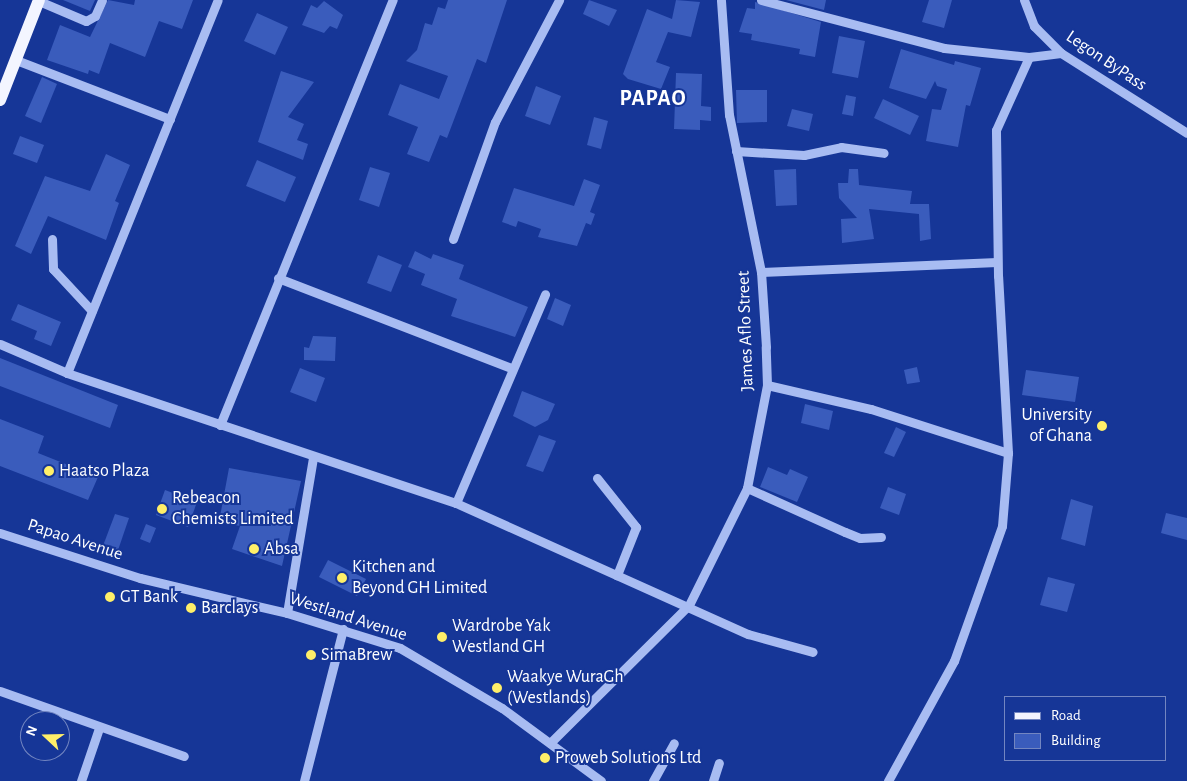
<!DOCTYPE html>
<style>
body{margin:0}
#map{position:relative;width:1187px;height:781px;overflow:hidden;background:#163697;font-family:"Alegreya Sans",sans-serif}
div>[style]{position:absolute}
.building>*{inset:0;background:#3a5cbc}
.minor>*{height:9px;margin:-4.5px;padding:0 4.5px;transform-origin:4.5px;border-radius:4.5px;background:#a8bcf2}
.major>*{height:12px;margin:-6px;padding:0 6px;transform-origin:6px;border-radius:6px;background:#f3f5ff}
.dots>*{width:14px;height:14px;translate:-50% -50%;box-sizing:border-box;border:2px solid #163697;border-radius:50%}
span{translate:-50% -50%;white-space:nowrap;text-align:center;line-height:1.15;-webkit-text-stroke:4px #163697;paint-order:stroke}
.street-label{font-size:18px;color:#fff}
.poi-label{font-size:18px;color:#fff}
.right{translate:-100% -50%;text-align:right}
.left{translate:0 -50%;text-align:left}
.district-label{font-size:22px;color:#fff;font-weight:700;letter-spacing:1px}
.legend{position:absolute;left:1004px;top:696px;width:162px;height:65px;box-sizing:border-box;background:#163697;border:1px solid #7386c1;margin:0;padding:6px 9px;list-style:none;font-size:15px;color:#fff}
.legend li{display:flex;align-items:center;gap:10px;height:25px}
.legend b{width:25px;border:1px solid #7386c1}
.north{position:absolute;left:20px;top:711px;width:50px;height:50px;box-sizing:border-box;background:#163697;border:1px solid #7386c1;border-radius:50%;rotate:291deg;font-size:14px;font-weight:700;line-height:20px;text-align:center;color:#fff}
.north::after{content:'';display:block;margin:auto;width:18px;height:22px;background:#ffef69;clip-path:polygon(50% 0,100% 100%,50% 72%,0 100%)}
</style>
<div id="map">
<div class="building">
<i style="clip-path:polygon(63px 0,95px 0,90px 11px)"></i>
<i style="clip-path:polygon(108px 0,134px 5px,135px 0,193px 0,182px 29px,159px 21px,145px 57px,110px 43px,99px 74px,89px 70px,88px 74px,47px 60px,60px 25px,90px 37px)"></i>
<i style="clip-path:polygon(448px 0,507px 0,486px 63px,477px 59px,447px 138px,440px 135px,429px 162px,407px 154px,418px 127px,388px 115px,400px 84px,439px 99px,448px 76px,406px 61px,417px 50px,425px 23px,432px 25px,438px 7px,445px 9px)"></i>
<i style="clip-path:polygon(589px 0,617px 10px,609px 26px,583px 14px)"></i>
<i style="clip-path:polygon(676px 0,700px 2px,691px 37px,668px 32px,656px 62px,670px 67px,661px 89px,628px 79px,623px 74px,647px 9px,672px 19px)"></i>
<i style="clip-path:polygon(786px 0,826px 0,824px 10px)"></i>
<i style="clip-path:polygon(929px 0,952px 0,944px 28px,922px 22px)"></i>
<i style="clip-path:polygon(324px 1px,343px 15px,337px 29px,330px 26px,324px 33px,302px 25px,311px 5px,317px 8px)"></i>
<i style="clip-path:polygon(755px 2px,821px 22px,815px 57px,799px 54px,800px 49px,751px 40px,752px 34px,739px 32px,747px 8px,755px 9px)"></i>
<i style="clip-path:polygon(257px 13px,288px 27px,275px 55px,244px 41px)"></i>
<i style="clip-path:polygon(839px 36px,865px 41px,858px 78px,832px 73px)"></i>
<i style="clip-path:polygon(901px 49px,954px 65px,955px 61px,981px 68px,970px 106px,966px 105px,958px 147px,926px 141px,932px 109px,941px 110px,947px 89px,937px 86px,935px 81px,926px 99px,889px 88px)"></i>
<i style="clip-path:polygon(281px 71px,314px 82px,288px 117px,304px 124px,297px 140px,308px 144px,303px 160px,258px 142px)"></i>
<i style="clip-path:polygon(676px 73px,702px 74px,701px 106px,711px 107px,711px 121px,700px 120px,700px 130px,674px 129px)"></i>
<i style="clip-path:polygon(42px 77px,57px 84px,41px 123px,25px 116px)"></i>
<i style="clip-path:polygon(536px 86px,561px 96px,550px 125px,525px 116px)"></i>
<i style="clip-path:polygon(736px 90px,767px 90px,767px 122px,737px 123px)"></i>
<i style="clip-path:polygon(846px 95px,856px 97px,853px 116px,842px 114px)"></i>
<i style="clip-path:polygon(883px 99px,919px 116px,910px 135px,874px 118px)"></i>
<i style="clip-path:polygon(792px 109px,813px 114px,809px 131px,787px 126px)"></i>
<i style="clip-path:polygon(594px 117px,608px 121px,601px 149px,587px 145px)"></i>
<i style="clip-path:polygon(20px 136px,44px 145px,37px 163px,13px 154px)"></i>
<i style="clip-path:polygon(106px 154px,130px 165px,115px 201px,119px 203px,106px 240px,48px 216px,31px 254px,15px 246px,45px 176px,90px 191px)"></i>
<i style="clip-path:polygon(257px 160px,296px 177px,285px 202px,246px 186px)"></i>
<i style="clip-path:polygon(370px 167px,390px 173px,379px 207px,359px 200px)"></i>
<i style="clip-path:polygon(796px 169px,797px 205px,776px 206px,774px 170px)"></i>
<i style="clip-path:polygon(849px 169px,858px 169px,859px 185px,912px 191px,910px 204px,929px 204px,931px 239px,920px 241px,919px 214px,869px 209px,874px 239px,842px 243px,841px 219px,857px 218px,839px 198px,838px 183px,848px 183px)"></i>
<i style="clip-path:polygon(584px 179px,600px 185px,590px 212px,595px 214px,591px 225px,586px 223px,577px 246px,538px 237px,541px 229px,518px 221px,516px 227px,502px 222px,514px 188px,574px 206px)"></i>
<i style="clip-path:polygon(415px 251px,431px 259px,433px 254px,464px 265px,459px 279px,528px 307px,515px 337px,451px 316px,457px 299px,421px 285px,425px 274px,408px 267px)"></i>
<i style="clip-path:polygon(378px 255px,402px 265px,391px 292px,367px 283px)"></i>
<i style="clip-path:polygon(555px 298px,571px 305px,563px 326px,547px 319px)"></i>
<i style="clip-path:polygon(18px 304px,61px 322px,51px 346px,34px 339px,37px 331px,11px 320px)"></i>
<i style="clip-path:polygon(313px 336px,336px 337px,335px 361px,304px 360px,304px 347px,309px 348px)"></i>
<i style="clip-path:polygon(0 358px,118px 405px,110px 428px,0 386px)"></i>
<i style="clip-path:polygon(917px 367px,920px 382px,907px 384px,904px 370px)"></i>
<i style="clip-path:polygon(300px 368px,325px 378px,316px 402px,290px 392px)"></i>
<i style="clip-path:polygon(1026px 370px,1079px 377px,1075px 402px,1022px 395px)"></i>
<i style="clip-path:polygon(522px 391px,555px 404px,548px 420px,535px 427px,513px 416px)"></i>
<i style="clip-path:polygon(805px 404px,833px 411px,829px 430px,801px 423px)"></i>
<i style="clip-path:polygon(0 419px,44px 436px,38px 453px,98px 477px,88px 500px,0 466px)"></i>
<i style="clip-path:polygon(896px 427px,906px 432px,894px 457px,884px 453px)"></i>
<i style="clip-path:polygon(539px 435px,556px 441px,543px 472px,526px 466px)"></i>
<i style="clip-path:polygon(768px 467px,787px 475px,790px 469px,808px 477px,797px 502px,760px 487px)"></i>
<i style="clip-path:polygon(229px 468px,301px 481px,282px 566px,232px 549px,240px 526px,219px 522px)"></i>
<i style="clip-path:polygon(888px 487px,906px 494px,899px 515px,880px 508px)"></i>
<i style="clip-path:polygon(165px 490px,197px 502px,188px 527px,156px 515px)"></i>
<i style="clip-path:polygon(1071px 499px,1093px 506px,1085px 546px,1061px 539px)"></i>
<i style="clip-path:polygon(1166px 513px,1187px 518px,1187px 540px,1161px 533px)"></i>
<i style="clip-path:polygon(115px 514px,129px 518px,116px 556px,101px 551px)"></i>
<i style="clip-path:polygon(146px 524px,156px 528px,150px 543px,140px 539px)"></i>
<i style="clip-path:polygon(328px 560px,366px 579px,357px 596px,319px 577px)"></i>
<i style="clip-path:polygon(1048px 577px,1075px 584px,1067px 612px,1040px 605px)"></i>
</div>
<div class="minor">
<i style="left:761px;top:0;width:189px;rotate:14.7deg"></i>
<i style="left:944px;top:48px;width:85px;rotate:6deg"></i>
<i style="left:1029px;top:57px;width:32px;rotate:-7deg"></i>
<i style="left:1024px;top:0;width:28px;rotate:69deg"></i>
<i style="left:1034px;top:26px;width:38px;rotate:45deg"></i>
<i style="left:1061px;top:53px;width:149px;rotate:32.4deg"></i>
<i style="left:39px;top:1px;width:51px;rotate:23.1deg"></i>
<i style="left:86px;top:21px;width:10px;rotate:-29deg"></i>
<i style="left:95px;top:16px;width:17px;rotate:-66deg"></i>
<i style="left:16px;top:60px;width:165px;rotate:21deg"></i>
<i style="left:736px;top:151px;width:68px;rotate:3.4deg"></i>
<i style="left:804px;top:155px;width:38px;rotate:-12deg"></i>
<i style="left:841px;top:147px;width:43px;rotate:7.9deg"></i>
<i style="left:52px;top:239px;width:30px;rotate:88deg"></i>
<i style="left:53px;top:269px;width:57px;rotate:47.1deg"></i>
<i style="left:453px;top:239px;width:124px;rotate:-70.3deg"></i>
<i style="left:495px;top:122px;width:138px;rotate:-62.3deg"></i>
<i style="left:761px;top:272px;width:236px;rotate:-2.4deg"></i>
<i style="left:278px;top:278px;width:250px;rotate:21.1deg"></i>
<i style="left:0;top:344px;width:73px;rotate:23.4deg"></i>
<i style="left:67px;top:373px;width:410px;rotate:18.5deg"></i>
<i style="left:456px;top:503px;width:320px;rotate:24.2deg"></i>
<i style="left:748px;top:634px;width:67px;rotate:15.5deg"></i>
<i style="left:67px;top:373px;width:402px;rotate:-68deg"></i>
<i style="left:767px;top:385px;width:107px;rotate:13deg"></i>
<i style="left:871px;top:409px;width:144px;rotate:17.8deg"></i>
<i style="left:220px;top:425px;width:459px;rotate:-67.9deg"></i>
<i style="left:597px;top:478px;width:63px;rotate:51.5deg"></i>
<i style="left:636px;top:527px;width:52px;rotate:111.6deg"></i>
<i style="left:747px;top:488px;width:107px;rotate:24.2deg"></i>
<i style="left:845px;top:532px;width:16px;rotate:22deg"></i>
<i style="left:860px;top:538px;width:21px;rotate:-3deg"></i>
<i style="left:456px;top:503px;width:227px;rotate:-66.9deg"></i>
<i style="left:0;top:533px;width:147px;rotate:17.8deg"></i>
<i style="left:140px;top:578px;width:151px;rotate:13.4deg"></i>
<i style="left:287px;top:613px;width:118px;rotate:17.2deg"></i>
<i style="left:400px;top:648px;width:118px;rotate:30.5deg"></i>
<i style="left:502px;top:708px;width:123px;rotate:36.4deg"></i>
<i style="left:287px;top:613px;width:158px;rotate:-80.5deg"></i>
<i style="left:0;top:691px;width:195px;rotate:19.5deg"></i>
<i style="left:550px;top:743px;width:196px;rotate:-44.8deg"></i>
<i style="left:689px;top:605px;width:131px;rotate:-63.6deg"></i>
<i style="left:747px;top:488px;width:105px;rotate:-79deg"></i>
<i style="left:767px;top:385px;width:38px;rotate:-92deg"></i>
<i style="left:766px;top:347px;width:75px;rotate:-93.8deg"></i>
<i style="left:761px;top:272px;width:160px;rotate:-101.5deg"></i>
<i style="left:729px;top:115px;width:115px;rotate:-94deg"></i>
<i style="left:81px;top:781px;width:56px;rotate:-71.2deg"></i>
<i style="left:304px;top:781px;width:157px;rotate:-75.6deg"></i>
<i style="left:653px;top:781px;width:43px;rotate:-61.1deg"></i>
<i style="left:713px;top:781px;width:19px;rotate:-72deg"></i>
<i style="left:888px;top:781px;width:137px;rotate:-61.2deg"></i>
<i style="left:954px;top:661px;width:143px;rotate:-70.4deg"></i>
<i style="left:1002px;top:526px;width:73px;rotate:-85.3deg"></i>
<i style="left:1008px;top:453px;width:177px;rotate:-93.2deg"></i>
<i style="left:998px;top:276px;width:146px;rotate:-90.8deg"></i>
<i style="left:996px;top:130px;width:80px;rotate:-65.7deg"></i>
</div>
<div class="major">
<i style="left:0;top:100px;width:107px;rotate:-68.7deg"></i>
</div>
<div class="dots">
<i style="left:1102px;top:426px;background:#ffef69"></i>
<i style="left:49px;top:471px;background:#ffef69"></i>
<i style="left:162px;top:509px;background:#ffef69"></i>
<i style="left:254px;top:549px;background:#ffef69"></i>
<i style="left:342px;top:578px;background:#ffef69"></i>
<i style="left:110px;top:597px;background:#ffef69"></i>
<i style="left:191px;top:608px;background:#ffef69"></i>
<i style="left:442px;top:637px;background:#ffef69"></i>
<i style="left:311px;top:655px;background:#ffef69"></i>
<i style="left:497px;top:688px;background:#ffef69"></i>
<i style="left:545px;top:758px;background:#ffef69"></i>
</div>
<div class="street-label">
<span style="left:1106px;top:61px;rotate:34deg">Legon ByPass</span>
<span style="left:746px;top:331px;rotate:-92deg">James Aflo Street</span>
<span style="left:75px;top:540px;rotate:18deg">Papao Avenue</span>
<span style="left:348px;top:617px;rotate:18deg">Westland Avenue</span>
</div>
<div class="poi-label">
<span class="right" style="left:1092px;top:426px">University<br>of Ghana</span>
<span class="left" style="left:59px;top:471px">Haatso Plaza</span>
<span class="left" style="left:172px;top:509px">Rebeacon<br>Chemists Limited</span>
<span class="left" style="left:264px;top:549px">Absa</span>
<span class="left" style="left:352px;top:578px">Kitchen and<br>Beyond GH Limited</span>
<span class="left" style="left:120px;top:597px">GT Bank</span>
<span class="left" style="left:201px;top:608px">Barclays</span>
<span class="left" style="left:452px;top:637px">Wardrobe Yak<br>Westland GH</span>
<span class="left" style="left:321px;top:655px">SimaBrew</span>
<span class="left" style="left:507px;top:688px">Waakye WuraGh<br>(Westlands)</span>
<span class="left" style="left:555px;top:758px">Proweb Solutions Ltd</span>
</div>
<div class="district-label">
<span style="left:653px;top:99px">PAPAO</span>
</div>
<ul class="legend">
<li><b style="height:6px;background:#f3f5ff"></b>Road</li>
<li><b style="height:14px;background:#3a5cbc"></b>Building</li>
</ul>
<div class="north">N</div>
</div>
